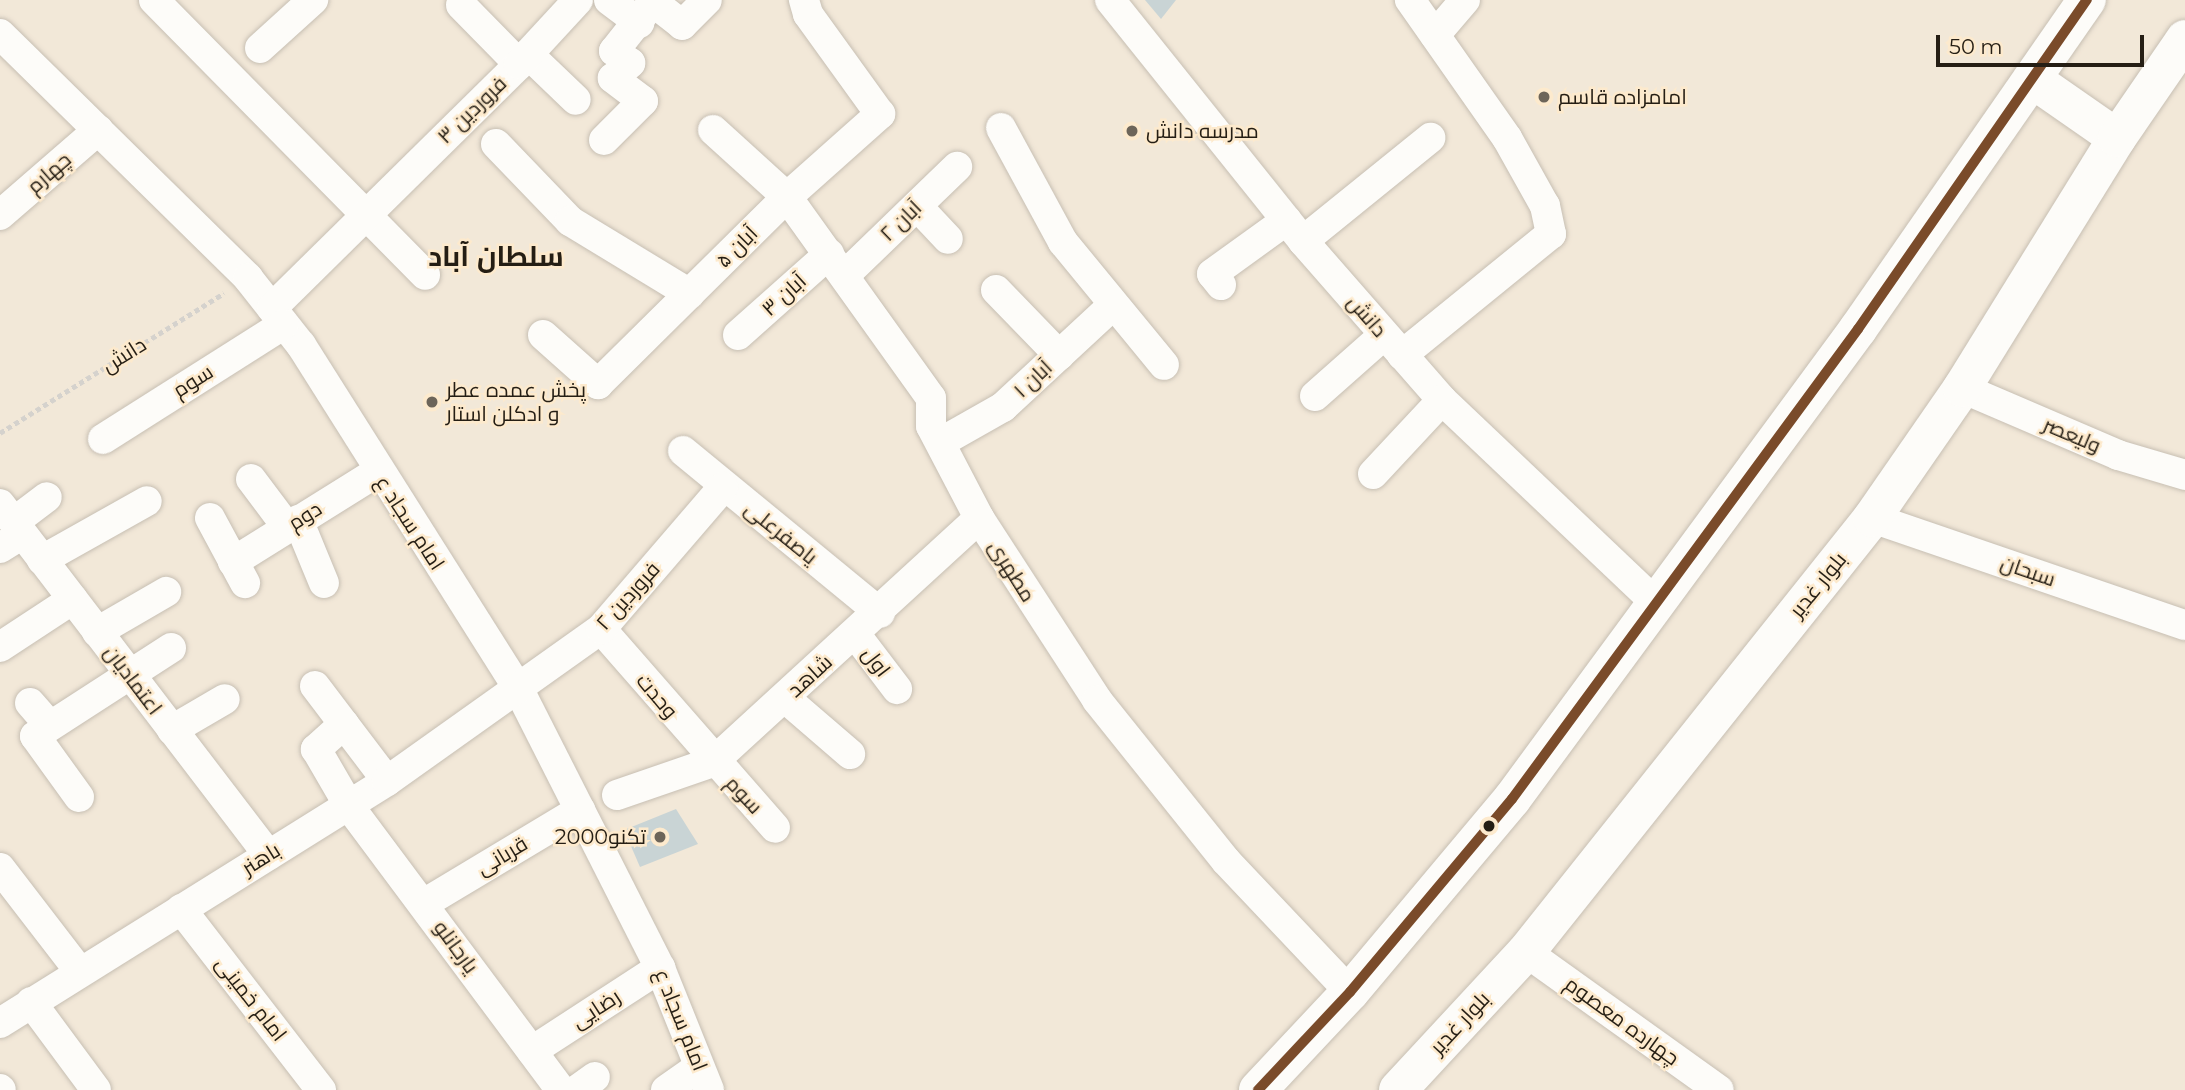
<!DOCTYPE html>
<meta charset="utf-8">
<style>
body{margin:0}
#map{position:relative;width:2185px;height:1090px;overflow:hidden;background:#f2e8d8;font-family:Montserrat,Cairo,sans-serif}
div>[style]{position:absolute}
.building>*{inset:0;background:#c9d4d5}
.path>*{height:4.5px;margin-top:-2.25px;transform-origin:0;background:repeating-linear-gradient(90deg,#d5d2cd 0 5px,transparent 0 8.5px)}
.roads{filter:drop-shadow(0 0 2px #c7bfb3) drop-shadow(0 0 2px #c7bfb3)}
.minor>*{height:30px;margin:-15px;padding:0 15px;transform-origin:15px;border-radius:15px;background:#fdfcf9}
.highway>*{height:38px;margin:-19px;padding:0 19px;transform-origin:19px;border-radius:19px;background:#fdfcf9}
.bus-1>*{height:10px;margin:-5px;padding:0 5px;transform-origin:5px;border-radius:5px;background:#7a4b2a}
.dots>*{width:19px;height:19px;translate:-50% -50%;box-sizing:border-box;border:4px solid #fdeacd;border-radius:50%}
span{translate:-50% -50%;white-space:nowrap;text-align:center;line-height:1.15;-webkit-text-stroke:5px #fdeacd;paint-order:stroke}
.poi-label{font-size:21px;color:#251e14}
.left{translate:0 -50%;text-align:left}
.right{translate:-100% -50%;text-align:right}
.street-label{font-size:21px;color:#251e14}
.district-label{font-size:28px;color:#251e14;font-weight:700}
.scale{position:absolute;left:1936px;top:35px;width:208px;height:32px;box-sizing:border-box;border:4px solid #251e14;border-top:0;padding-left:9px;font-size:21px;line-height:24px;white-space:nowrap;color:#251e14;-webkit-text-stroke:5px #fdeacd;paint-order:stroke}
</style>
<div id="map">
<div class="building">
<i style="clip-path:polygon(1145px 0,1176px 0,1161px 19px)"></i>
<i style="clip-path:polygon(676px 809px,698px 844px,640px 867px,624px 830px)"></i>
</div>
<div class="path">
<i style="left:0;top:433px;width:264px;rotate:-32deg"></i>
</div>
<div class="roads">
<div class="minor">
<i style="left:154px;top:0;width:386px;rotate:45.4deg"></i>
<i style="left:609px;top:0;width:38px;rotate:37deg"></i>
<i style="left:1110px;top:0;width:309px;rotate:51.3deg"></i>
<i style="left:1303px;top:241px;width:211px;rotate:48.8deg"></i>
<i style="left:1442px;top:400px;width:295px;rotate:43.5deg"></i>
<i style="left:461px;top:5px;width:83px;rotate:45.5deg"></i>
<i style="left:0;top:34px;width:348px;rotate:44.5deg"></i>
<i style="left:248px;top:278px;width:85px;rotate:51.7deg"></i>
<i style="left:301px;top:345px;width:406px;rotate:57.7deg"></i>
<i style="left:518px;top:688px;width:314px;rotate:63.1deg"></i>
<i style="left:660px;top:968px;width:131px;rotate:68.1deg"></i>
<i style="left:1435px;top:35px;width:46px;rotate:-49.4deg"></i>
<i style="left:260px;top:48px;width:72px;rotate:-42.2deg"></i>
<i style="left:528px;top:54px;width:66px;rotate:43.8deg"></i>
<i style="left:1001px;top:128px;width:130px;rotate:61.5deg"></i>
<i style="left:1063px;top:242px;width:159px;rotate:50.6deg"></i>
<i style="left:713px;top:130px;width:100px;rotate:42.2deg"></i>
<i style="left:787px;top:197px;width:247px;rotate:54.4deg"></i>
<i style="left:931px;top:398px;width:28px;rotate:90deg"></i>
<i style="left:931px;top:426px;width:104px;rotate:62.4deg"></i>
<i style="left:979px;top:518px;width:217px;rotate:57deg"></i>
<i style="left:1097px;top:700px;width:206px;rotate:51.3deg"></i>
<i style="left:1226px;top:861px;width:180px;rotate:46.6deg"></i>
<i style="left:604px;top:140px;width:55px;rotate:-45deg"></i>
<i style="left:643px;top:101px;width:38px;rotate:-143deg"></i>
<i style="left:613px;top:78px;width:23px;rotate:-41deg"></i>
<i style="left:630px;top:63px;width:20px;rotate:-143deg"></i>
<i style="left:614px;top:51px;width:63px;rotate:-51.5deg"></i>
<i style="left:653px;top:2px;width:37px;rotate:38deg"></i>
<i style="left:682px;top:25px;width:35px;rotate:-45deg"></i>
<i style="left:496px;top:144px;width:107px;rotate:46.1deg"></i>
<i style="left:570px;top:221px;width:140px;rotate:31.3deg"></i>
<i style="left:917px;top:206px;width:45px;rotate:46.8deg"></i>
<i style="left:0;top:215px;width:130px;rotate:-40.9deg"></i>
<i style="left:1303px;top:241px;width:164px;rotate:-39deg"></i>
<i style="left:845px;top:275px;width:156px;rotate:-44deg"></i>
<i style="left:1221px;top:285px;width:14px;rotate:-129deg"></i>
<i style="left:1212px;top:274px;width:92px;rotate:-35.8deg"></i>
<i style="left:996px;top:290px;width:91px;rotate:45.9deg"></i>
<i style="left:272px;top:308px;width:347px;rotate:-44.6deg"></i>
<i style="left:519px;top:64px;width:87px;rotate:-47.3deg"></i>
<i style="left:543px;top:335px;width:74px;rotate:41.7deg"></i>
<i style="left:598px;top:384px;width:266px;rotate:-44.7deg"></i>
<i style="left:787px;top:197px;width:125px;rotate:-41.7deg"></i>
<i style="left:880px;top:114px;width:123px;rotate:-125.8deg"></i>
<i style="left:808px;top:14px;width:15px;rotate:-106deg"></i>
<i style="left:738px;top:335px;width:122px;rotate:-41.7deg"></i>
<i style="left:1402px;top:355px;width:192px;rotate:-39.1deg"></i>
<i style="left:1551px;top:234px;width:29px;rotate:-102deg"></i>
<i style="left:1545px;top:206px;width:78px;rotate:-119.2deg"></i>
<i style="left:1507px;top:138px;width:169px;rotate:-125.1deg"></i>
<i style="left:1962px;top:388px;width:170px;rotate:23.2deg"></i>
<i style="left:2118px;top:455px;width:70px;rotate:16.6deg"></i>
<i style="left:1315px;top:396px;width:92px;rotate:-41.5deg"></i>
<i style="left:103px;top:439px;width:214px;rotate:-32.4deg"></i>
<i style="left:943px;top:441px;width:69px;rotate:-29.5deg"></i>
<i style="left:1003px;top:407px;width:150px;rotate:-42.8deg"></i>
<i style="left:683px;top:451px;width:255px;rotate:39.4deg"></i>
<i style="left:1373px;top:474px;width:101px;rotate:-47deg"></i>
<i style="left:251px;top:479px;width:60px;rotate:53.1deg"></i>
<i style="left:0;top:504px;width:442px;rotate:52.6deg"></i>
<i style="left:210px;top:518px;width:74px;rotate:61.7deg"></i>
<i style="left:1872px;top:518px;width:331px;rotate:18.9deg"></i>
<i style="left:298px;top:520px;width:68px;rotate:67.6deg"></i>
<i style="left:14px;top:522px;width:41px;rotate:-37.1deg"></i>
<i style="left:0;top:548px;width:26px;rotate:-32deg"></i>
<i style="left:42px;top:560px;width:120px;rotate:-29.3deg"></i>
<i style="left:233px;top:562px;width:170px;rotate:-32deg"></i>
<i style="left:601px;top:629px;width:264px;rotate:48.8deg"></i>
<i style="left:97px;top:632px;width:80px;rotate:-30.1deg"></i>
<i style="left:856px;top:635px;width:68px;rotate:52.8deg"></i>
<i style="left:0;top:647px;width:87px;rotate:-33.3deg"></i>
<i style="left:315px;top:686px;width:119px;rotate:52.8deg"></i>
<i style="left:785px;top:698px;width:86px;rotate:40.7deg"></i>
<i style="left:30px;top:703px;width:30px;rotate:49deg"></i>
<i style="left:344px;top:724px;width:38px;rotate:138deg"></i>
<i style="left:316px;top:749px;width:66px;rotate:59.9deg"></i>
<i style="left:349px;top:806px;width:354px;rotate:53.3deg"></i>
<i style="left:172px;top:730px;width:61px;rotate:-30.3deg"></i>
<i style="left:617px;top:795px;width:102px;rotate:-19deg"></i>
<i style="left:713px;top:762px;width:361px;rotate:-42.5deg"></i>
<i style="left:79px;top:797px;width:75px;rotate:-125.8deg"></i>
<i style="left:35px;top:736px;width:162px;rotate:-32.9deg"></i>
<i style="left:0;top:868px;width:131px;rotate:52.4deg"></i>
<i style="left:425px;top:903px;width:181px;rotate:-31deg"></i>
<i style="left:181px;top:909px;width:229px;rotate:52.3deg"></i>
<i style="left:1526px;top:952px;width:237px;rotate:35.6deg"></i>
<i style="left:31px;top:1002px;width:109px;rotate:53.5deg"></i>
<i style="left:0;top:1023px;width:456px;rotate:-32deg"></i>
<i style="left:387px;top:781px;width:262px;rotate:-35.4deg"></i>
<i style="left:601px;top:629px;width:187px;rotate:-49.3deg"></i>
<i style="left:532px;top:1051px;width:153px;rotate:-33deg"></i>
<i style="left:0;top:1089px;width:1px;rotate:45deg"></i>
<i style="left:577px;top:1090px;width:22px;rotate:-36deg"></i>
<i style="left:666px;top:1090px;width:40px;rotate:-34.9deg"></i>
</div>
<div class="highway">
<i style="left:2032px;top:79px;width:103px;rotate:34.8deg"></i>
<i style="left:1258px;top:1090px;width:134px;rotate:-46.8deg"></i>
<i style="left:1350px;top:992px;width:252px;rotate:-50deg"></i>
<i style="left:1512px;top:799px;width:584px;rotate:-53.64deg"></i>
<i style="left:1858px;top:329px;width:401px;rotate:-55.2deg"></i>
<i style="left:1398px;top:1090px;width:188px;rotate:-47.2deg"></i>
<i style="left:1526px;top:952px;width:555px;rotate:-51.44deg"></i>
<i style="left:1872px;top:518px;width:158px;rotate:-55.3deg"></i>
<i style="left:1962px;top:388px;width:294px;rotate:-58.2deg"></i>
<i style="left:2117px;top:138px;width:120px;rotate:-55.5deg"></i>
</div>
</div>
<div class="bus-1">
<i style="left:1258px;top:1090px;width:134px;rotate:-46.8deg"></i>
<i style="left:1350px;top:992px;width:252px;rotate:-50deg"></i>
<i style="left:1512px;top:799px;width:584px;rotate:-53.64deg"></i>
<i style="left:1858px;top:329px;width:401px;rotate:-55.2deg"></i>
</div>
<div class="dots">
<i style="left:1544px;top:97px;background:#6d6559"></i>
<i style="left:1132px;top:131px;background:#6d6559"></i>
<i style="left:432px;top:402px;background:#6d6559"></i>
<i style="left:1489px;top:826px;background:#251e14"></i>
<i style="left:660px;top:837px;background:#6d6559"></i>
</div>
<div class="poi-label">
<span class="left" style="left:1558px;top:97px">امامزاده قاسم</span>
<span class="left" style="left:1146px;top:131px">مدرسه دانش</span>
<span class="left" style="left:446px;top:402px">پخش عمده عطر<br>و ادکلن استار</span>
<span class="right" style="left:646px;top:837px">تکنو2000</span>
</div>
<div class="street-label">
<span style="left:472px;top:110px;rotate:-44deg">فروردین ۳</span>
<span style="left:49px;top:173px;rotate:-41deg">چهارم</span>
<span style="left:901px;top:221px;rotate:-44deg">آبان ۲</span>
<span style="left:737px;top:247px;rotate:-45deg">آبان ۵</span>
<span style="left:784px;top:295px;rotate:-42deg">آبان ۳</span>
<span style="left:1367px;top:316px;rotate:49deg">دانش</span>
<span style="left:124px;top:355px;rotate:-32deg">دانش</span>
<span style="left:1033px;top:379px;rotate:-43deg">آبان ۱</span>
<span style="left:193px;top:381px;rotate:-32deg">سوم</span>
<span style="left:2072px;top:435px;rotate:23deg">ولیعصر</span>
<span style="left:305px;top:516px;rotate:-32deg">دوم</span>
<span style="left:410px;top:523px;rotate:57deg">امام سجاد ع</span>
<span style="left:781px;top:533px;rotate:39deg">یاصفرعلی</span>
<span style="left:1012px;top:571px;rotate:58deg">مطهری</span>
<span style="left:2028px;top:571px;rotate:19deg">سبحان</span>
<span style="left:1818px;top:585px;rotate:-51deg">بلوار غدیر</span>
<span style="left:628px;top:596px;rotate:-48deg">فروردین ۲</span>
<span style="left:876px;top:662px;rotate:53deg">اول</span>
<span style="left:810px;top:676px;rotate:-42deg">شاهد</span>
<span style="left:133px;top:680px;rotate:53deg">اعتمادیان</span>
<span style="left:657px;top:696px;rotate:50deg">وحدت</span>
<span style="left:744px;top:795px;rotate:47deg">سوم</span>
<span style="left:502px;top:856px;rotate:-31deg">قربانی</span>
<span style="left:261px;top:859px;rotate:-32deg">باهنر</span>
<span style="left:456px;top:947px;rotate:54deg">یارجانلو</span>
<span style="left:251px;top:999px;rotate:52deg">امام خمینی</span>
<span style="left:596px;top:1009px;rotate:-33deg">رضایی</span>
<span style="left:681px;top:1020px;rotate:68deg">امام سجاد ع</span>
<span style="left:1622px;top:1021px;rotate:36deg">چهارده معصوم</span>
<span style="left:1460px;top:1023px;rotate:-47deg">بلوار غدیر</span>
</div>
<div class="district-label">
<span style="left:496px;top:256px">سلطان آباد</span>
</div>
<div class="scale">50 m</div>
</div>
